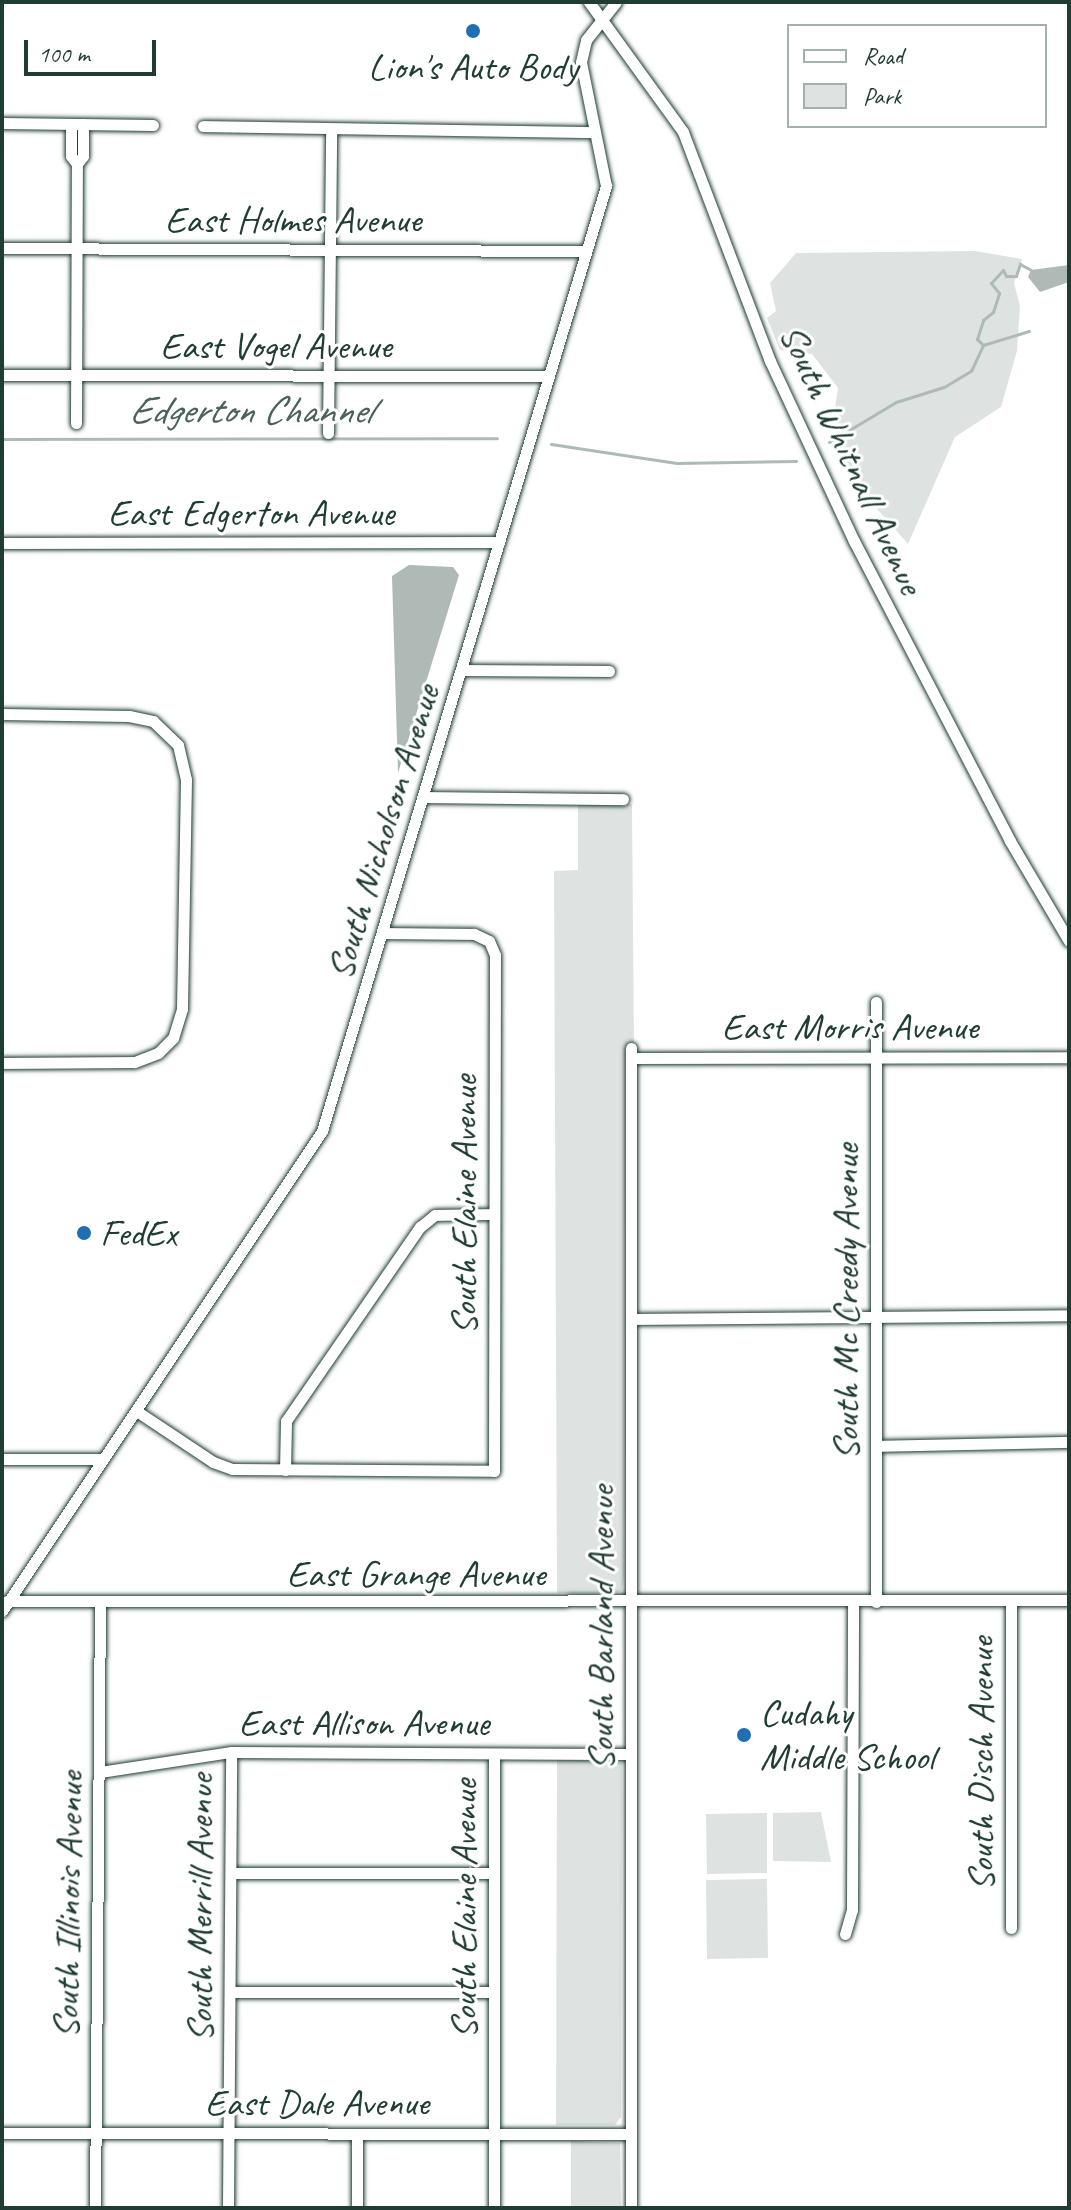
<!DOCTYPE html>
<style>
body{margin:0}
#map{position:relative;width:1071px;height:2210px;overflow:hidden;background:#fff;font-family:Caveat,sans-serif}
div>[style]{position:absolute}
.green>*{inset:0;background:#dee3e2}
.water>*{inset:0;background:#afbab7}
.stream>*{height:3px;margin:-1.5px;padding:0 1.5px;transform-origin:1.5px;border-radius:1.5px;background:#afbab7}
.roads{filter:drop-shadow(0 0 2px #1f3d34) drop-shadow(0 0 2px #1f3d34)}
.minor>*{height:11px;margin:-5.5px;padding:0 5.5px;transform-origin:5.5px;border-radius:5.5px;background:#fff}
.dots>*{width:22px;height:22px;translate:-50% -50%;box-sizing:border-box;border:4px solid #fff;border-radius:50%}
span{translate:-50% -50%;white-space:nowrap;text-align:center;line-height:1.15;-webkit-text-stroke:6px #fff;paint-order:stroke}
.poi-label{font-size:38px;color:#1f3d34}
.left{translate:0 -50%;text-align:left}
.street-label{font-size:38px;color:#1f3d34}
.water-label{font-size:40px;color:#4a625b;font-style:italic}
.frame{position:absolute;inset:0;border:4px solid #1f3d34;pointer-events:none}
.legend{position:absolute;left:787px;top:24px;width:260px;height:104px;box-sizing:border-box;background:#fff;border:2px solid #a5b1ae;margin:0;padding:10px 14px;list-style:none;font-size:24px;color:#1f3d34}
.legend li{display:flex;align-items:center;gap:16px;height:40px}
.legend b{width:40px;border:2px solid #a5b1ae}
.scale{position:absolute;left:24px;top:40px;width:132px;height:36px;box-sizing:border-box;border:4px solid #1f3d34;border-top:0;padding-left:10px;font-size:24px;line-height:28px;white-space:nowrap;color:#1f3d34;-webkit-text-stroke:6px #fff;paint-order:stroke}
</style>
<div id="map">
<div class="green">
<i style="clip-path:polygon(975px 251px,1022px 259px,1014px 283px,1020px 306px,1017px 351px,1001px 407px,955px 437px,908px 544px,849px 477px,833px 421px,838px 388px,812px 354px,780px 350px,767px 318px,776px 311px,770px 283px,796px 253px)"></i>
<i style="clip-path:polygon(578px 804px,632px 804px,634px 1048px,625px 1049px,624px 1576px,622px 1591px,614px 1593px,557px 1593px,554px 871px,578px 870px)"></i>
<i style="clip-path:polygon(557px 1759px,622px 1763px,621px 2117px,615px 2125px,556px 2125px)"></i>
<i style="clip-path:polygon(821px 1812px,831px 1862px,773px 1861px,773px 1813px)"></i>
<i style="clip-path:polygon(767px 1813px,767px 1873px,707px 1874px,706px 1814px)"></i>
<i style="clip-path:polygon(767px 1879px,768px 1958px,707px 1959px,706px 1880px)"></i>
<i style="clip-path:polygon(571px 2141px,620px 2143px,621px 2208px,571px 2208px)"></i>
</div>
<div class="water">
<i style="clip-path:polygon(1069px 265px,1069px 282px,1040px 292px,1028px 277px,1031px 270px)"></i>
<i style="clip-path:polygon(409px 565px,453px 567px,459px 575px,398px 773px,392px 576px)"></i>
</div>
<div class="stream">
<i style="left:983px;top:345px;width:48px;rotate:-16.9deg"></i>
<i style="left:2px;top:439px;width:495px;rotate:-0.1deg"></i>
<i style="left:829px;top:442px;width:78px;rotate:-30.8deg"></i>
<i style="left:896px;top:402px;width:50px;rotate:-17.4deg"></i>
<i style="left:944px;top:387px;width:31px;rotate:-31deg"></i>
<i style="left:971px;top:371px;width:29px;rotate:-65deg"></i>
<i style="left:983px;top:345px;width:8px;rotate:-135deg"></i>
<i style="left:977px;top:339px;width:20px;rotate:-72deg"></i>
<i style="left:983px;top:320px;width:13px;rotate:-39deg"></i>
<i style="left:993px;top:312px;width:20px;rotate:-72deg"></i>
<i style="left:999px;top:293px;width:13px;rotate:-129deg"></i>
<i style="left:991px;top:283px;width:18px;rotate:-47deg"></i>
<i style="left:1003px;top:270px;width:7px;rotate:63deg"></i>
<i style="left:1006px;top:276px;width:10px"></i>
<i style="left:1016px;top:276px;width:13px;rotate:-72deg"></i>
<i style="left:1020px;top:264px;width:13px;rotate:29deg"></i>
<i style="left:551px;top:444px;width:127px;rotate:8.6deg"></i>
<i style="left:677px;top:463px;width:119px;rotate:-1deg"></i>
</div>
<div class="roads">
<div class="minor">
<i style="left:589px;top:2px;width:160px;rotate:54.1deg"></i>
<i style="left:683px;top:132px;width:245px;rotate:69.2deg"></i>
<i style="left:770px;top:361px;width:199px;rotate:65deg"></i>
<i style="left:854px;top:541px;width:338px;rotate:62.5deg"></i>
<i style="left:1010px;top:841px;width:116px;rotate:59.5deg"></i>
<i style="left:2px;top:123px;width:151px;rotate:0.8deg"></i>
<i style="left:71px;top:124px;width:32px;rotate:90deg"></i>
<i style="left:71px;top:156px;width:10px;rotate:53deg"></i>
<i style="left:203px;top:126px;width:391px;rotate:0.9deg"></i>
<i style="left:2px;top:248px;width:581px;rotate:0.3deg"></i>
<i style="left:2px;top:375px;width:547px;rotate:0.1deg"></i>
<i style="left:76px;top:423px;width:259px;rotate:-89.8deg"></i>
<i style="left:77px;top:164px;width:10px;rotate:-53deg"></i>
<i style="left:83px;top:156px;width:32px;rotate:-90deg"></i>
<i style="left:328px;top:433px;width:303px;rotate:-89.4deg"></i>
<i style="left:2px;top:543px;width:497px;rotate:-0.1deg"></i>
<i style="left:463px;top:670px;width:146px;rotate:0.4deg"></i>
<i style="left:2px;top:714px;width:127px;rotate:0.9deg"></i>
<i style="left:129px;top:716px;width:25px;rotate:12deg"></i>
<i style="left:153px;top:721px;width:35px;rotate:44deg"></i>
<i style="left:178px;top:745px;width:35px;rotate:77deg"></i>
<i style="left:186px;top:779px;width:230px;rotate:91deg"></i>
<i style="left:182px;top:1009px;width:30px;rotate:107deg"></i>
<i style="left:173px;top:1038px;width:21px;rotate:135deg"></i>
<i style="left:158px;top:1053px;width:26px;rotate:159deg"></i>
<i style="left:134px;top:1062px;width:132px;rotate:179.6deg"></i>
<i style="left:425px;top:797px;width:198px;rotate:0.6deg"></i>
<i style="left:876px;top:1002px;width:600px;rotate:90deg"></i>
<i style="left:631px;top:1058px;width:438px;rotate:-0.1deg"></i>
<i style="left:632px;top:1319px;width:437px;rotate:-0.5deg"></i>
<i style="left:138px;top:1412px;width:90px;rotate:33.7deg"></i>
<i style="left:213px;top:1462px;width:20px;rotate:20deg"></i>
<i style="left:232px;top:1469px;width:262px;rotate:0.4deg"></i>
<i style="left:494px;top:1471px;width:516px;rotate:-89.89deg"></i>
<i style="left:495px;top:955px;width:15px;rotate:-113deg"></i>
<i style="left:489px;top:941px;width:17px;rotate:-155deg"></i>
<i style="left:474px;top:934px;width:89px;rotate:-179.4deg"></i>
<i style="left:876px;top:1446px;width:193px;rotate:-1.2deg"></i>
<i style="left:2px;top:1459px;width:100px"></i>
<i style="left:285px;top:1470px;width:49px;rotate:-88.8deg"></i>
<i style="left:286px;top:1421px;width:236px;rotate:-55.4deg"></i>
<i style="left:420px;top:1227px;width:19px;rotate:-39deg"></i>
<i style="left:435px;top:1215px;width:59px;rotate:-1deg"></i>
<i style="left:7px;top:1601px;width:1062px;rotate:-0.05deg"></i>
<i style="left:1011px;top:1601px;width:327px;rotate:90deg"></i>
<i style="left:2px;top:1611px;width:577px;rotate:-56.31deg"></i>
<i style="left:322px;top:1131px;width:987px;rotate:-73.27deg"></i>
<i style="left:606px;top:186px;width:126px;rotate:-101.4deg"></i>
<i style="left:581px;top:62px;width:23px;rotate:-77deg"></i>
<i style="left:586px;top:40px;width:48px;rotate:-51.7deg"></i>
<i style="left:494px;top:1754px;width:454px;rotate:90deg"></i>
<i style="left:100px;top:1772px;width:133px;rotate:-8.7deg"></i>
<i style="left:231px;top:1752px;width:399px;rotate:0.3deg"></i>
<i style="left:231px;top:1873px;width:263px"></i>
<i style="left:845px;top:1934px;width:25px;rotate:-74deg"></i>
<i style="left:852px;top:1910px;width:308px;rotate:-89.8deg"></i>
<i style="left:230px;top:1992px;width:264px"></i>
<i style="left:2px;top:2133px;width:629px;rotate:0.09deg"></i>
<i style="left:357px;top:2134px;width:74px;rotate:90deg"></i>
<i style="left:95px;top:2208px;width:605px;rotate:-89.53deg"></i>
<i style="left:228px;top:2208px;width:456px;rotate:-89.6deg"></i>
<i style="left:631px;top:2208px;width:1160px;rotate:-90deg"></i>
</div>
</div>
<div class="dots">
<i style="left:473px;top:31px;background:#1f6fb2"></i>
<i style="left:84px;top:1233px;background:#1f6fb2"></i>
<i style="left:744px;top:1735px;background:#1f6fb2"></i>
</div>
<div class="poi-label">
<span style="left:473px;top:67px">Lion's Auto Body</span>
<span class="left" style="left:100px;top:1233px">FedEx</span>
<span class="left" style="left:760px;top:1735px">Cudahy<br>Middle School</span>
</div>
<div class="street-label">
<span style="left:293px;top:220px">East Holmes Avenue</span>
<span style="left:276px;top:346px">East Vogel Avenue</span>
<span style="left:852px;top:459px;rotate:65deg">South Whitnall Avenue</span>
<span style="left:251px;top:513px">East Edgerton Avenue</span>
<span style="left:383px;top:832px;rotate:-73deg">South Nicholson Avenue</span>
<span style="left:850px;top:1027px">East Morris Avenue</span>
<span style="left:464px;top:1205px;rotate:-90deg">South Elaine Avenue</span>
<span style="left:846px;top:1302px;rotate:-90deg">South Mc Creedy Avenue</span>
<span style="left:416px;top:1574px">East Grange Avenue</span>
<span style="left:601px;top:1628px;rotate:-90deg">South Barland Avenue</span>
<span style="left:364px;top:1723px">East Allison Avenue</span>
<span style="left:981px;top:1764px;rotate:-90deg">South Disch Avenue</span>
<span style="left:68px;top:1905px;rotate:-89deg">South Illinois Avenue</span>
<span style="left:200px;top:1908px;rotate:-90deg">South Merrill Avenue</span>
<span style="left:464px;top:1909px;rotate:-90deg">South Elaine Avenue</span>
<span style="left:317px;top:2103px">East Dale Avenue</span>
</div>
<div class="water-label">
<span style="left:250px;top:410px">Edgerton Channel</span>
</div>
<div class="frame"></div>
<ul class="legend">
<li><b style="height:10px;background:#fff"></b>Road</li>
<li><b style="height:22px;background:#dee3e2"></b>Park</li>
</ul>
<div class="scale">100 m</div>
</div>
